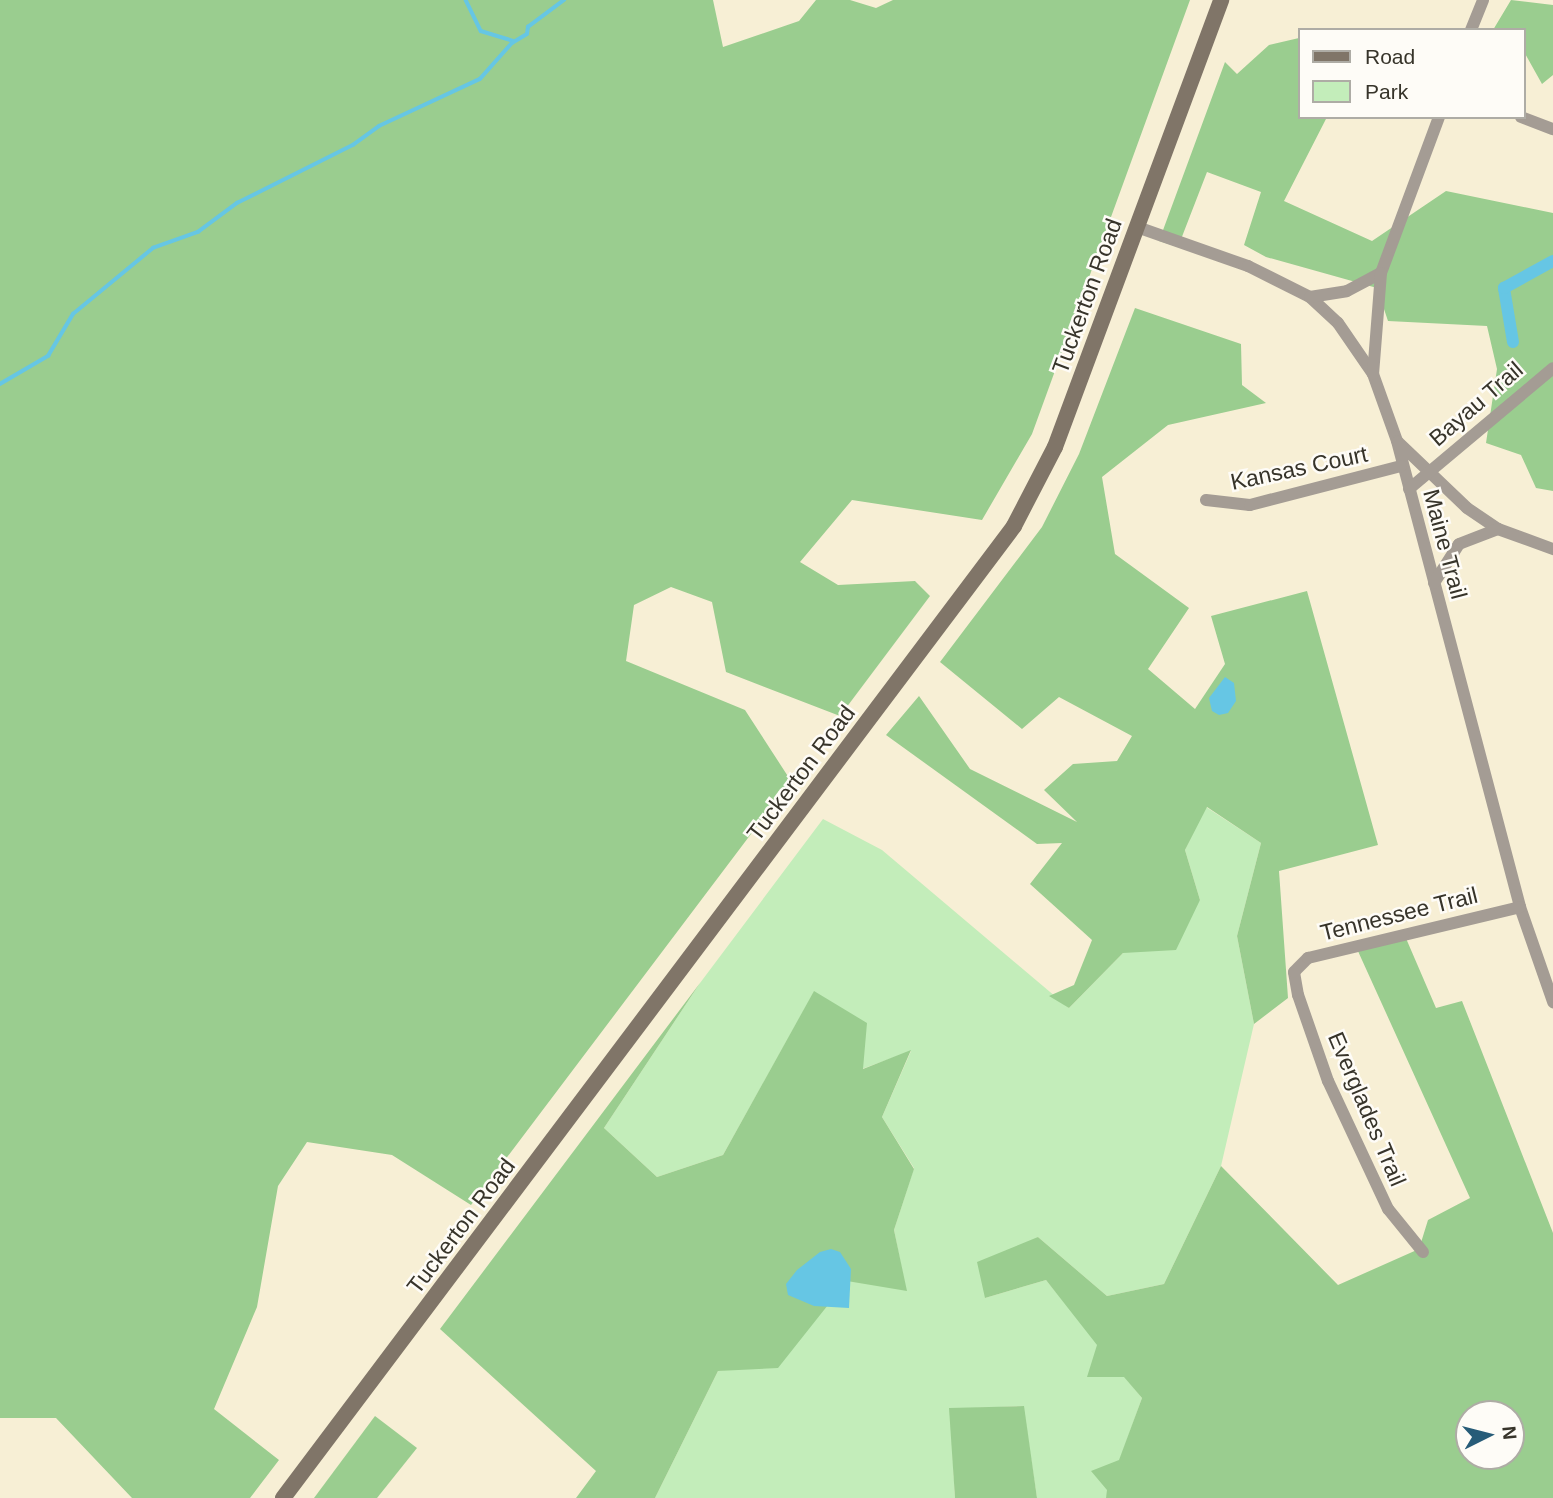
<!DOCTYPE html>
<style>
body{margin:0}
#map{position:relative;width:1553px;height:1498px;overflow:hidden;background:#f7efd5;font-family:Helvetica,sans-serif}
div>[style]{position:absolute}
.green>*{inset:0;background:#c3edba}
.forest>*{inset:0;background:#9acd8f}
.water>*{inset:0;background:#66c6e4}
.stream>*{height:3.5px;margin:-1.75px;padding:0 1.75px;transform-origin:1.75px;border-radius:1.75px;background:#66c6e4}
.canal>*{height:12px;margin:-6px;padding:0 6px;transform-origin:6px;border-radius:6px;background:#66c6e4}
.minor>*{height:12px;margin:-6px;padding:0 6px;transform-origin:6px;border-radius:6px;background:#a49c94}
.secondary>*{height:16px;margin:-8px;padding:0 8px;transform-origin:8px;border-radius:8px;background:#807568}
span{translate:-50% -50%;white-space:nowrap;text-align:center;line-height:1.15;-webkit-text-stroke:5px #fefcf7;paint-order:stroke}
.street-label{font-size:23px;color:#37342a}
.legend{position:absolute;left:1298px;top:28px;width:228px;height:91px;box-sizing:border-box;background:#fefcf7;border:2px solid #aeaca5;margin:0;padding:9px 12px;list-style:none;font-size:21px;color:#37342a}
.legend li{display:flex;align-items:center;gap:14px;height:35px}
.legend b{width:35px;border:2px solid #aeaca5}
.north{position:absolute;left:1455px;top:1400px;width:70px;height:70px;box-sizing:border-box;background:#fefcf7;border:2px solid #aeaca5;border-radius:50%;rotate:84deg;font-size:19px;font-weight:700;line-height:28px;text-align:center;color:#37342a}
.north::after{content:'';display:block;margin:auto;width:24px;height:32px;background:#275c78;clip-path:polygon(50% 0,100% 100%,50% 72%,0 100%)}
</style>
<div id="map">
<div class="green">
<i style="clip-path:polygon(1206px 807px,1261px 843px,1237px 936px,1254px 1024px,1221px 1166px,1164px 1284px,1107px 1296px,1038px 1237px,985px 1298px,1046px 1280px,1142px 1398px,1106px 1498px,1037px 1498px,1023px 1406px,950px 1409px,955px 1498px,655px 1498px,718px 1371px,731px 1369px,847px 1280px,906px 1290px,894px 1230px,914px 1168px,882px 1117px,911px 1051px,862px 1069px,814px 992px,723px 1155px,657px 1177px,604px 1128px,700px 983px,823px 819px,882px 850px,1069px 1008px,1123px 953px,1200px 900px,1185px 850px)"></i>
</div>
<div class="forest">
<i style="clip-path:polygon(0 0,713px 0,723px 47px,799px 21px,816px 0,850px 0,876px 8px,893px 0,1190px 0,1032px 434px,982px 520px,852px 500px,800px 562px,838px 585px,915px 581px,930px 596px,840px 716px,726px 672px,712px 602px,671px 587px,634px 605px,626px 661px,745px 710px,791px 781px,471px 1205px,392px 1155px,307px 1142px,278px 1186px,257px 1307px,214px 1409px,279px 1460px,250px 1498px,132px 1498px,56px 1418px,0 1418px)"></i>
<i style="clip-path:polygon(1511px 0,1553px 5px,1553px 75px,1542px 84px,1523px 50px,1523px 30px,1493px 30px)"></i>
<i style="clip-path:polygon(1299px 38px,1299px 117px,1327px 117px,1284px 201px,1372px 241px,1446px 191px,1553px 213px,1553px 491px,1536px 488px,1521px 455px,1486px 443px,1497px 369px,1487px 326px,1388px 321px,1377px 288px,1266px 257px,1244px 245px,1261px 192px,1207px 172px,1178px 247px,1159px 241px,1225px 62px,1237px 74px,1269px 45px)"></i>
<i style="clip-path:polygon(1135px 308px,1241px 344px,1242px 385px,1266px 403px,1168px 425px,1102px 477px,1115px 554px,1189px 608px,1148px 669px,1195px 709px,1225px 664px,1211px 616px,1307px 591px,1378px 845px,1279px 871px,1288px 998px,1254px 1024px,1237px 936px,1261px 843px,1207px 807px,1185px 850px,1200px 900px,1176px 950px,1123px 953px,1069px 1008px,1049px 996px,1074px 985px,1092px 940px,1030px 884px,1062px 843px,1037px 844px,886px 735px,919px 696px,970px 769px,1077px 822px,1044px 790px,1073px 764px,1117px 761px,1132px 736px,1059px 697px,1022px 729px,940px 662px,1042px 527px,1079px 454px)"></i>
<i style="clip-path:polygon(evenodd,1405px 936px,1436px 1008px,1462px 1001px,1553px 1233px,1553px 1498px,1106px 1498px,1107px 1490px,1091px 1471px,1119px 1460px,1142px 1398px,1124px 1377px,1087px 1377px,1097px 1345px,1046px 1280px,985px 1298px,977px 1262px,1038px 1237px,1107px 1296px,1164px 1284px,1221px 1166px,1338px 1285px,1419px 1249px,1428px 1220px,1470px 1198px,1357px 949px,1405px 936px,1469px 1414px,1511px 1414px,1511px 1456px,1469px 1456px,1469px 1414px)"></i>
<i style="clip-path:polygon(700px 983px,604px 1128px,657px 1177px,723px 1155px,814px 991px,867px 1023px,863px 1069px,911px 1050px,882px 1117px,914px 1169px,894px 1230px,907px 1291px,847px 1281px,778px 1368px,718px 1371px,655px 1498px,576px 1498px,596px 1471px,440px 1329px)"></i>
<i style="clip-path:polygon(1024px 1406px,1037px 1498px,955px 1498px,949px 1408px)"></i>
<i style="clip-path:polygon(375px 1416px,417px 1448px,377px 1498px,314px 1498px)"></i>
</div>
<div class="water">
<i style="clip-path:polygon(1225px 677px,1234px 683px,1236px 701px,1228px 713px,1219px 715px,1212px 711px,1209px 698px)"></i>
<i style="clip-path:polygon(831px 1249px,840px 1252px,851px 1269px,849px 1308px,814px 1306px,788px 1295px,786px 1284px,797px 1270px,820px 1252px)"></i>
</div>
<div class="stream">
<i style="left:466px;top:0;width:34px;rotate:64deg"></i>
<i style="left:481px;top:31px;width:34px;rotate:17deg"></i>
<i style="left:0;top:384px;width:56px;rotate:-30.3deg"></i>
<i style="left:48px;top:356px;width:49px;rotate:-59.2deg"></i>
<i style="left:73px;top:314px;width:104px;rotate:-39.5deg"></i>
<i style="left:153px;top:248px;width:48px;rotate:-19.6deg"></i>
<i style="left:198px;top:232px;width:49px;rotate:-36.6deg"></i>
<i style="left:237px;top:203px;width:130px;rotate:-26.6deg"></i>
<i style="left:353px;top:145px;width:32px;rotate:-36deg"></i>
<i style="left:379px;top:126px;width:111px;rotate:-25deg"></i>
<i style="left:480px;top:79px;width:48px;rotate:-48.4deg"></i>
<i style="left:512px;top:43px;width:17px;rotate:-31deg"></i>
<i style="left:527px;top:34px;width:7px;rotate:-82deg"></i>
<i style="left:528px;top:27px;width:45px;rotate:-36.9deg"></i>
</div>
<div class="canal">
<i style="left:1513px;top:342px;width:55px;rotate:-99.5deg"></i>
<i style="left:1504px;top:288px;width:56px;rotate:-28.9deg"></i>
</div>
<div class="minor">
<i style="left:1471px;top:30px;width:32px;rotate:-68deg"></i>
<i style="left:1521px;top:117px;width:34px;rotate:21deg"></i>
<i style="left:1137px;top:227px;width:118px;rotate:19.4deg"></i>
<i style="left:1248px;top:266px;width:69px;rotate:26.6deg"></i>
<i style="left:1310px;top:297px;width:38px;rotate:43deg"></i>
<i style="left:1338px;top:323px;width:62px;rotate:55.5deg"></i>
<i style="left:1373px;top:374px;width:71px;rotate:70.3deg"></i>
<i style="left:1397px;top:441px;width:482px;rotate:75.2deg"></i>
<i style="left:1520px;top:907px;width:101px;rotate:70.8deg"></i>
<i style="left:1381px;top:273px;width:166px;rotate:-69.6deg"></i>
<i style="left:1310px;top:297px;width:37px;rotate:-9deg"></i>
<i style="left:1347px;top:291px;width:38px;rotate:-28deg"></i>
<i style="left:1381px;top:273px;width:101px;rotate:94.5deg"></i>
<i style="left:1398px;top:442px;width:95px;rotate:43.7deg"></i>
<i style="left:1467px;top:508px;width:37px;rotate:34deg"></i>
<i style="left:1498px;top:529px;width:59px;rotate:20deg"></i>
<i style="left:1409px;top:489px;width:188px;rotate:-40deg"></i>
<i style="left:1206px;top:500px;width:44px;rotate:6.5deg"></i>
<i style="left:1250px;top:505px;width:156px;rotate:-14.5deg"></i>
<i style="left:1434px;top:583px;width:46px;rotate:-57.3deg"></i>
<i style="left:1459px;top:544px;width:42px;rotate:-21deg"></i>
<i style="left:1423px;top:1252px;width:55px;rotate:-129.1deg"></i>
<i style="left:1388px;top:1209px;width:141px;rotate:-115.1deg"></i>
<i style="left:1328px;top:1081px;width:91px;rotate:-109.2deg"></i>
<i style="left:1298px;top:995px;width:23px;rotate:-100deg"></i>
<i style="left:1294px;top:972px;width:20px;rotate:-45deg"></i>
<i style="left:1308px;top:958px;width:218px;rotate:-13.5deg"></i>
</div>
<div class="secondary">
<i style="left:283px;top:1498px;width:1216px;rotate:-53.05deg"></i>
<i style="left:1014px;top:526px;width:89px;rotate:-62.6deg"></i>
<i style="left:1055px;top:447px;width:477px;rotate:-69.6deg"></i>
</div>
<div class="street-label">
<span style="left:1087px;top:296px;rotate:-70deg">Tuckerton Road</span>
<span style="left:1476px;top:404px;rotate:-41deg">Bayau Trail</span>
<span style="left:1299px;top:468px;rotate:-12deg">Kansas Court</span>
<span style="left:1445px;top:544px;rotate:75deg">Maine Trail</span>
<span style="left:801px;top:773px;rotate:-53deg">Tuckerton Road</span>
<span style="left:1399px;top:914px;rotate:-14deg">Tennessee Trail</span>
<span style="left:1367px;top:1109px;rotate:67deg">Everglades Trail</span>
<span style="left:461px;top:1226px;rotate:-53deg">Tuckerton Road</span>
</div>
<ul class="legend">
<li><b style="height:9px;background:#807568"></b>Road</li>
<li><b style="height:19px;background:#c3edba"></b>Park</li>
</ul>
<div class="north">N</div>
</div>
